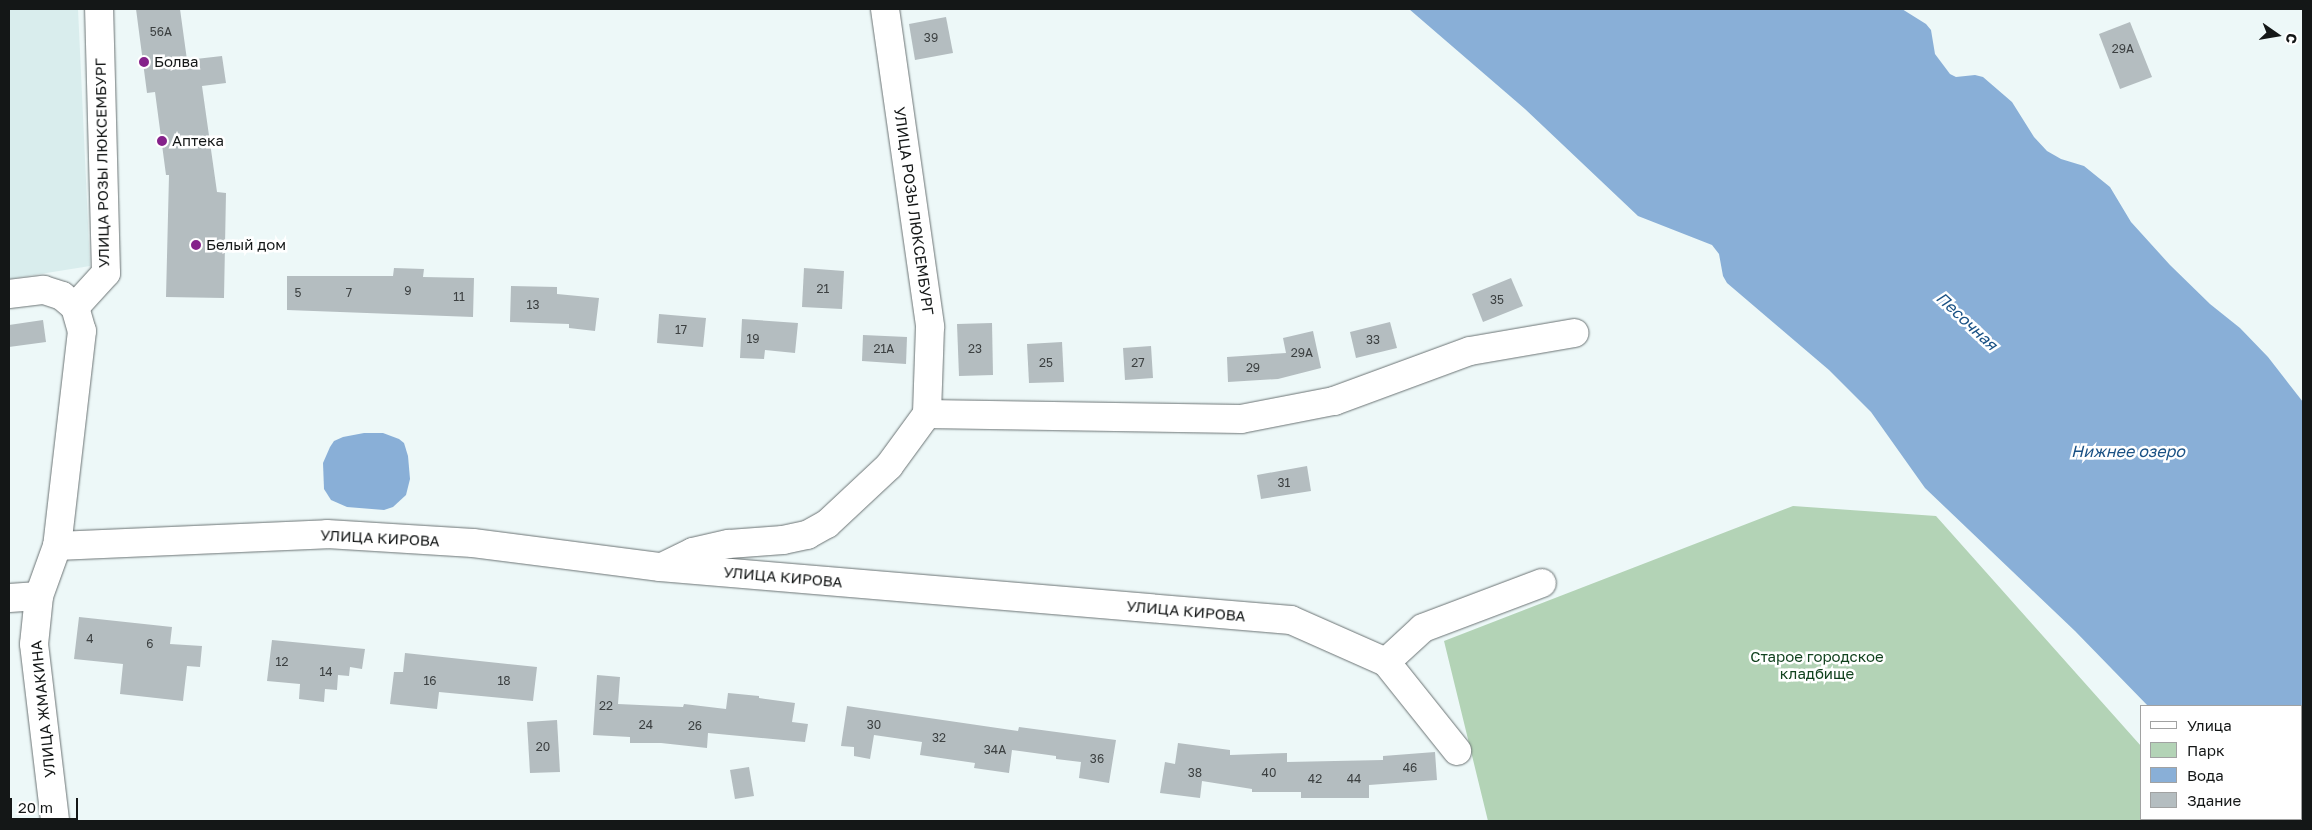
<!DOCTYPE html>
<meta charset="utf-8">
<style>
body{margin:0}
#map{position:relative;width:2312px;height:830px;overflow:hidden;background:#edf8f8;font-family:"Golos Text",sans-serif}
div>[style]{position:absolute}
.built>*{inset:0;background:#d9eded}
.green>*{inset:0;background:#b3d3b6}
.water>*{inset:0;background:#89afd7}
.building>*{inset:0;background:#b4bdc0}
.roads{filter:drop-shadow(0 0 1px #6b7374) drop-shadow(0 0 1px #6b7374)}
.minor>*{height:28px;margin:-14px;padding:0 14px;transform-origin:14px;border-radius:14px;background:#fff}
.dots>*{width:14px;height:14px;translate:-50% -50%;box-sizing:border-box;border:2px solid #fff;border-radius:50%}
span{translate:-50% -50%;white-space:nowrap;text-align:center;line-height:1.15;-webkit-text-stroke:5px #fff;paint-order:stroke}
.number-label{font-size:12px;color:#3c4041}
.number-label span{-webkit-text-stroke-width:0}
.poi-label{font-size:15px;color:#141717}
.left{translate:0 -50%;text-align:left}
.street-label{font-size:15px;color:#141717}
.park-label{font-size:15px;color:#11421e}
.water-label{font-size:16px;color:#1b5285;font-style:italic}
.frame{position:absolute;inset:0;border:10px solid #141717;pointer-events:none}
.legend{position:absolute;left:2140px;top:705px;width:162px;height:115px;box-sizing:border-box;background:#fff;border:1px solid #a1a2a2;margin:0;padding:6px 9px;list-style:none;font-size:15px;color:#141717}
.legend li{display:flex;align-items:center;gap:10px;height:25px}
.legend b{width:25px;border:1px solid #a1a2a2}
.north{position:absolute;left:2252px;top:10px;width:50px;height:50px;-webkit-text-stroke:4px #fff;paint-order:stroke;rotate:103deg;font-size:14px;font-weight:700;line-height:20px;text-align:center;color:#141717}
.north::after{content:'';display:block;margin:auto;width:18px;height:22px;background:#141717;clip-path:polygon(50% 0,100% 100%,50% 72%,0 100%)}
.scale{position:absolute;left:10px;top:798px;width:68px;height:22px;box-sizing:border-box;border:2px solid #141717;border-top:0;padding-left:6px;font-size:15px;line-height:18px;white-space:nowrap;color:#141717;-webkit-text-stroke:4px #fff;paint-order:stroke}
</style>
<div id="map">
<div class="built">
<i style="clip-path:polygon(9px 9px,78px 9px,90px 266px,9px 279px)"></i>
</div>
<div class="green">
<i style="clip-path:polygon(1793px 506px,1936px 516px,2141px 746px,2141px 819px,2206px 819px,2208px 821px,1488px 821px,1444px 641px)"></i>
</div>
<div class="water">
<i style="clip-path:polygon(1409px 9px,1902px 9px,1926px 24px,1931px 30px,1935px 54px,1950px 74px,1956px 77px,1975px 75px,1983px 77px,2012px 102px,2034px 137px,2047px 151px,2061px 159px,2084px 166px,2110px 187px,2131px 222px,2170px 265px,2210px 304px,2240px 328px,2268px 357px,2303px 402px,2303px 821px,2251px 821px,2249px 819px,2301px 819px,2301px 706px,2148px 706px,2075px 631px,1925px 488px,1871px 412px,1829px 370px,1727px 283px,1723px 276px,1719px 254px,1712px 245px,1638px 216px,1525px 109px)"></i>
<i style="clip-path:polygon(364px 433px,383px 433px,399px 439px,404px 443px,408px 456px,410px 479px,406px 495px,393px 507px,384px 510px,347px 507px,331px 500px,324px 489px,323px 463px,330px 447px,334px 441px,343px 437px)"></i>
</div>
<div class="building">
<i style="clip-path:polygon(136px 9px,180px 9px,187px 60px,222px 56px,226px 83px,202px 86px,217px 192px,226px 193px,224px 298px,166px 297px,169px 175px,166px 175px,155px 92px,147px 93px)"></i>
<i style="clip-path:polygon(946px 17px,953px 53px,915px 60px,909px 24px)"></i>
<i style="clip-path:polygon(2130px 22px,2152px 77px,2120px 89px,2099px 34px)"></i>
<i style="clip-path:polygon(394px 268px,424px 269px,423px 277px,474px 278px,473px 317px,287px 310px,287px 276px,393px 276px)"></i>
<i style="clip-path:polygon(804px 268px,844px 271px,842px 309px,802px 307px)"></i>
<i style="clip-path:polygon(1511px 278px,1523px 306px,1483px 322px,1472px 294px)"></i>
<i style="clip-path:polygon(511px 286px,557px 287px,557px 294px,599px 298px,595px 331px,569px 328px,569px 324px,510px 322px)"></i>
<i style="clip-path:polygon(659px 314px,706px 318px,703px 347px,657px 343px)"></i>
<i style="clip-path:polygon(742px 319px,798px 323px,795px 353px,765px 350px,764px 359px,740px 358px)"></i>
<i style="clip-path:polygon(43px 320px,46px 342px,9px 347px,9px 325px)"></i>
<i style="clip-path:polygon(1390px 322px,1397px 348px,1356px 358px,1350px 332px)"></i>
<i style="clip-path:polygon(992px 323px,993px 375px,959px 376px,957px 324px)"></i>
<i style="clip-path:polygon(1313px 331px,1321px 368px,1278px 379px,1228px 382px,1227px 357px,1286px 353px,1283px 338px)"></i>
<i style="clip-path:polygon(863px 335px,907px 337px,906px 364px,862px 361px)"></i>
<i style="clip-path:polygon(1062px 342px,1064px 382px,1029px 383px,1027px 344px)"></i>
<i style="clip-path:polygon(1151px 346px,1153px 378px,1125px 380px,1123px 348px)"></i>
<i style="clip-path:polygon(1307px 466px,1311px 491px,1261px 499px,1257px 475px)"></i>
<i style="clip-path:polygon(79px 617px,172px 627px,170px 644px,202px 646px,200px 667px,187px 666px,183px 701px,120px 694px,123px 664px,74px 659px)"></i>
<i style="clip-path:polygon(272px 640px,365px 649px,362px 669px,350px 667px,349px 676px,338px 675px,337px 690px,325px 689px,324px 702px,299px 699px,300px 684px,267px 681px)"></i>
<i style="clip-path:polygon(405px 653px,537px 667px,533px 701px,439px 692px,437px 709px,390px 704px,394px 672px,403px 672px)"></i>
<i style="clip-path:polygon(597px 675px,620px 677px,618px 704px,683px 707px,684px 704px,726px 709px,728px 693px,759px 696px,759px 698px,795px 703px,792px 722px,808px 724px,805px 742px,708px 733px,707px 748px,661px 743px,630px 743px,630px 737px,593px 735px)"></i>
<i style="clip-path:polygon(847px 706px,1018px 731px,1019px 727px,1116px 740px,1109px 783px,1079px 778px,1081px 762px,1056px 759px,1056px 756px,1012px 750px,1009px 773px,974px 768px,975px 763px,920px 755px,922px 742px,874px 735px,870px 759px,854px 756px,854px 747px,841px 746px)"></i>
<i style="clip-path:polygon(557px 720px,560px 772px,530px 773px,527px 722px)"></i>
<i style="clip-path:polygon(1178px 743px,1230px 750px,1230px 755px,1287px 753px,1287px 762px,1383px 760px,1383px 756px,1435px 752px,1437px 780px,1369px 785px,1369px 798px,1301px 798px,1301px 792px,1252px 792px,1252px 789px,1202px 781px,1200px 798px,1160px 793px,1165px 762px,1175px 764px)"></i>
<i style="clip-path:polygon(749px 767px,754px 796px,735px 799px,730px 770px)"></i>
</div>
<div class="roads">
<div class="minor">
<i style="left:885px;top:9px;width:321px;rotate:81.9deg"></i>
<i style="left:930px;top:327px;width:87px;rotate:92deg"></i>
<i style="left:9px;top:294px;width:35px;rotate:-7deg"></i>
<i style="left:44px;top:290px;width:19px;rotate:18deg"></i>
<i style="left:62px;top:296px;width:17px;rotate:40deg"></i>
<i style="left:75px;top:307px;width:25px;rotate:74deg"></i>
<i style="left:82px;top:331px;width:216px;rotate:96.6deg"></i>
<i style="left:57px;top:546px;width:53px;rotate:109.8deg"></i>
<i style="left:39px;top:596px;width:48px;rotate:95.9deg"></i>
<i style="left:34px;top:644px;width:178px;rotate:83.2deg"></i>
<i style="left:75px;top:307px;width:46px;rotate:-47.6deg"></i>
<i style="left:106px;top:273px;width:264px;rotate:-91.5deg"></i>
<i style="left:927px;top:414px;width:314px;rotate:0.9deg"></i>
<i style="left:1241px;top:419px;width:95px;rotate:-11deg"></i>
<i style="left:1334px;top:401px;width:145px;rotate:-20.2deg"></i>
<i style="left:1470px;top:351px;width:106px;rotate:-9.8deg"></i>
<i style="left:57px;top:546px;width:270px;rotate:-2.5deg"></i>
<i style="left:327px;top:534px;width:146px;rotate:3.5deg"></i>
<i style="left:473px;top:543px;width:189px;rotate:7.3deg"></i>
<i style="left:660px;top:567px;width:633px;rotate:4.8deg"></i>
<i style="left:1291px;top:620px;width:104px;rotate:23.9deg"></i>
<i style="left:1386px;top:662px;width:114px;rotate:51.4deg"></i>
<i style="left:664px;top:566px;width:32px;rotate:-26deg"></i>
<i style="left:693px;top:552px;width:37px;rotate:-13deg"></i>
<i style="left:729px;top:544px;width:54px;rotate:-4.2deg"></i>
<i style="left:783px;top:540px;width:25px;rotate:-12deg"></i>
<i style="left:807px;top:535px;width:23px;rotate:-29deg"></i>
<i style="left:827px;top:524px;width:85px;rotate:-43.1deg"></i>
<i style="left:889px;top:466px;width:64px;rotate:-53.8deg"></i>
<i style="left:9px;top:598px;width:30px;rotate:-4deg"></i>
<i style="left:1386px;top:662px;width:50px;rotate:-42.6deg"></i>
<i style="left:1423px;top:628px;width:127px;rotate:-20.7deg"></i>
</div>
</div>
<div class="dots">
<i style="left:144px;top:62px;background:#85218a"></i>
<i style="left:162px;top:141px;background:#85218a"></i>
<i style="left:196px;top:245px;background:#85218a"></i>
</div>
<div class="number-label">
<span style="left:161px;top:32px">56А</span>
<span style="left:931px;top:38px">39</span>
<span style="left:2123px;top:49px">29А</span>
<span style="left:823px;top:289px">21</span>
<span style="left:408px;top:291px">9</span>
<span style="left:298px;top:293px">5</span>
<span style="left:349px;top:293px">7</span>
<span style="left:459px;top:297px">11</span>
<span style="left:1497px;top:300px">35</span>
<span style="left:533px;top:305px">13</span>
<span style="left:681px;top:330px">17</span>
<span style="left:753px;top:339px">19</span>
<span style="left:1373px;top:340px">33</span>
<span style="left:884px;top:349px">21А</span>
<span style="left:975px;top:349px">23</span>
<span style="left:1302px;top:353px">29А</span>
<span style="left:1046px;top:363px">25</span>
<span style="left:1138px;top:363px">27</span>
<span style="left:1253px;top:368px">29</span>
<span style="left:1284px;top:483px">31</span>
<span style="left:90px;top:639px">4</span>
<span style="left:150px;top:644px">6</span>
<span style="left:282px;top:662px">12</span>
<span style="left:326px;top:672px">14</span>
<span style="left:430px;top:681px">16</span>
<span style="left:504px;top:681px">18</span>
<span style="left:606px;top:706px">22</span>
<span style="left:646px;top:725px">24</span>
<span style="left:874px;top:725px">30</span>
<span style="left:695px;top:726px">26</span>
<span style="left:939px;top:738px">32</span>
<span style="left:543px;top:747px">20</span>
<span style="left:995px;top:750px">34А</span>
<span style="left:1097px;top:759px">36</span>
<span style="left:1410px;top:768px">46</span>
<span style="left:1195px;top:773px">38</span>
<span style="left:1269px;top:773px">40</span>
<span style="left:1315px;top:779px">42</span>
<span style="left:1354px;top:779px">44</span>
</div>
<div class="poi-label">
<span class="left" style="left:154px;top:62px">Болва</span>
<span class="left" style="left:172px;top:141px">Аптека</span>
<span class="left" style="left:206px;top:245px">Белый дом</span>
</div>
<div class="street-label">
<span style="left:102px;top:163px;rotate:-91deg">УЛИЦА РОЗЫ ЛЮКСЕМБУРГ</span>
<span style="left:914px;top:211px;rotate:82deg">УЛИЦА РОЗЫ ЛЮКСЕМБУРГ</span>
<span style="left:380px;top:538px;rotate:3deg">УЛИЦА КИРОВА</span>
<span style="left:783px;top:577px;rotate:5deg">УЛИЦА КИРОВА</span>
<span style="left:1186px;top:611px;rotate:5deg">УЛИЦА КИРОВА</span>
<span style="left:43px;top:709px;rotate:-96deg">УЛИЦА ЖМАКИНА</span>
</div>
<div class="park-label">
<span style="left:1817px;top:665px">Старое городское<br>кладбище</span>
</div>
<div class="water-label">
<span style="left:1967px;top:321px;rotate:43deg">Песочная</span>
<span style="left:2128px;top:451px">Нижнее озеро</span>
</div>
<div class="frame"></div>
<ul class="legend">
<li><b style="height:6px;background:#fff"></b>Улица</li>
<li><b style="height:14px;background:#b3d3b6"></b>Парк</li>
<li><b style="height:14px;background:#89afd7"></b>Вода</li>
<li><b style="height:14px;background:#b4bdc0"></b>Здание</li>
</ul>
<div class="north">С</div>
<div class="scale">20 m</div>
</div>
